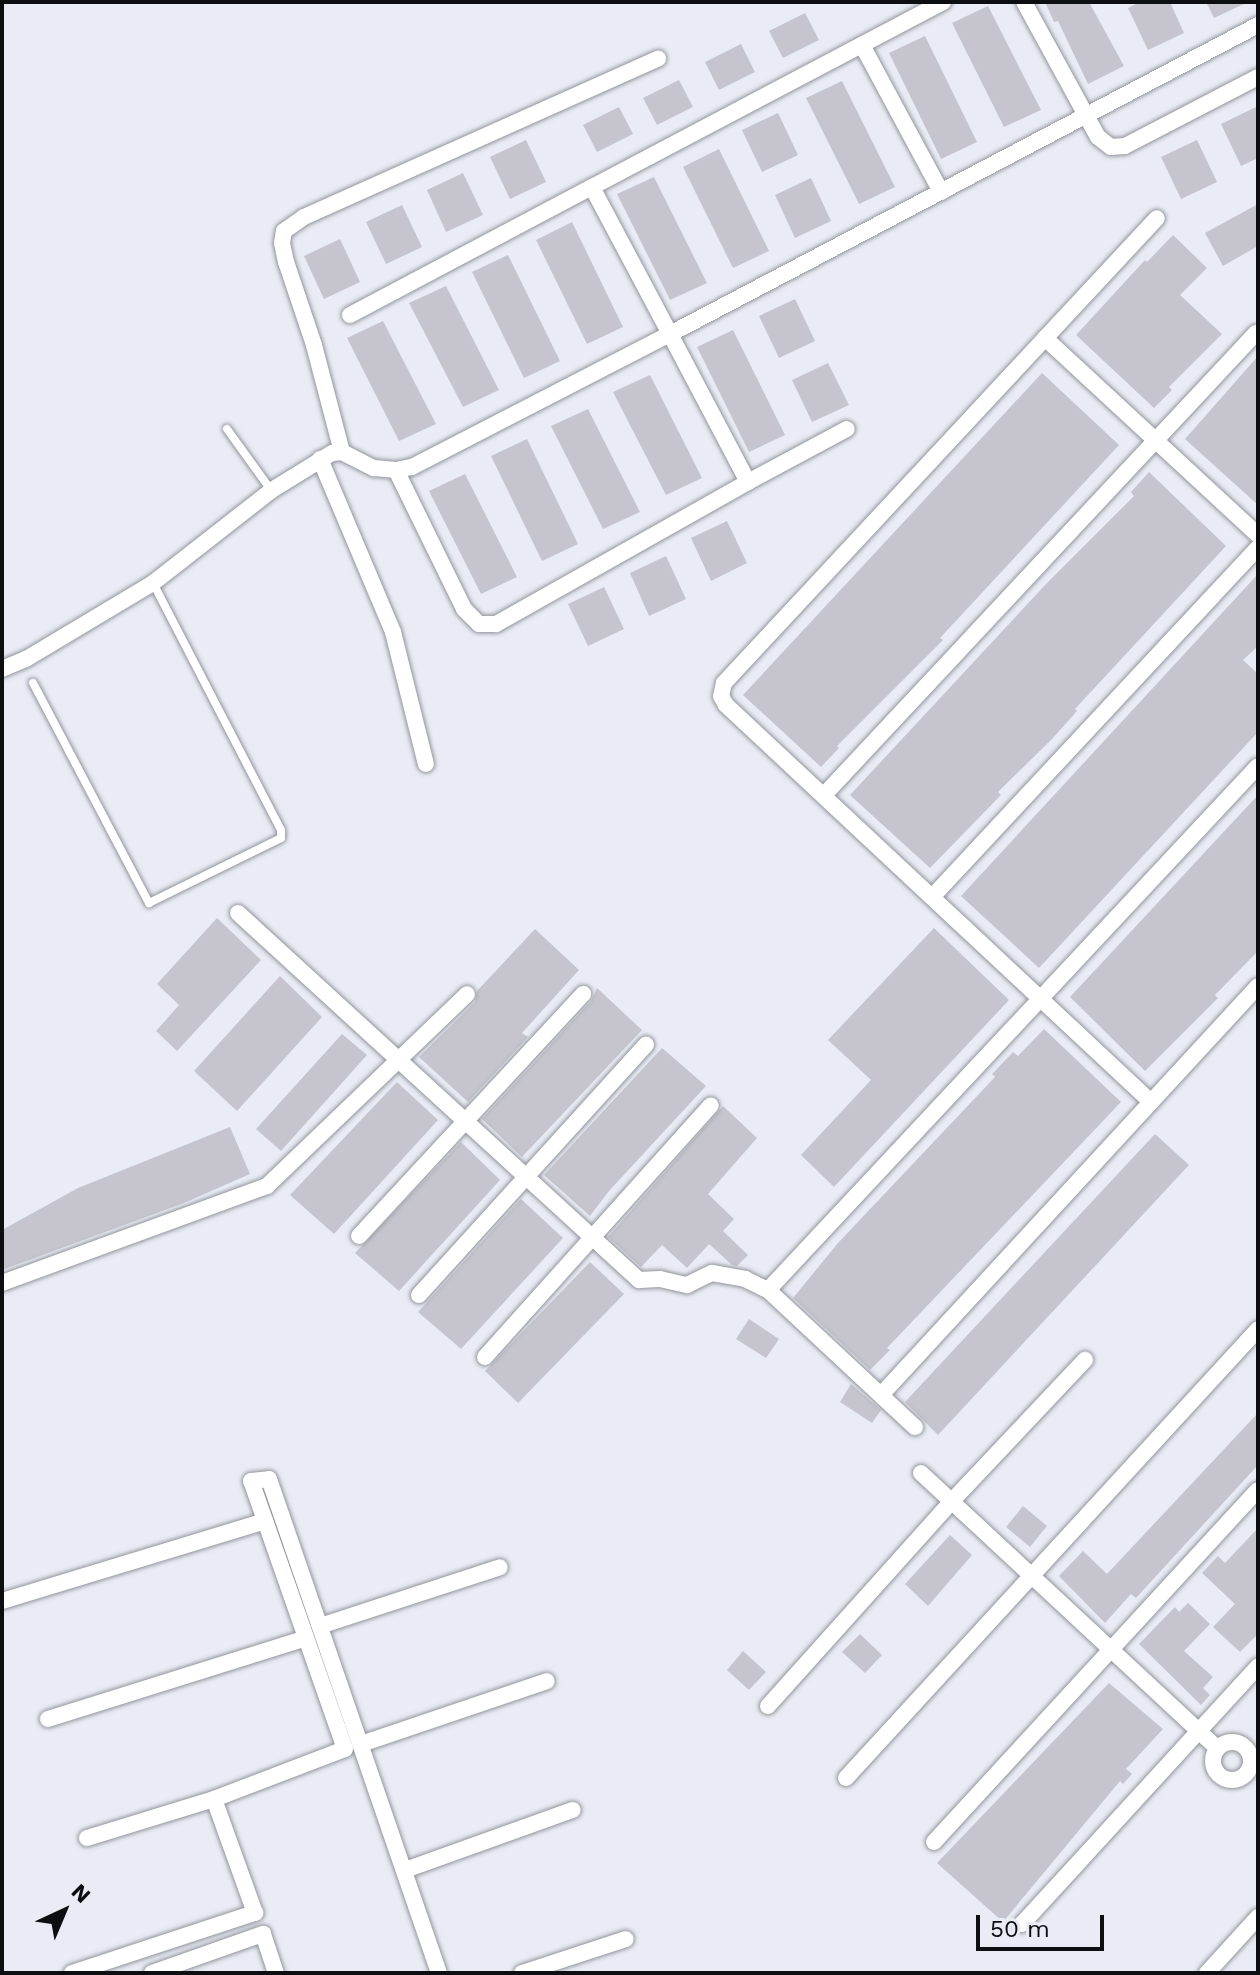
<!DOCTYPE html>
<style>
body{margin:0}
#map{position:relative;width:1260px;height:1975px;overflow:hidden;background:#e9ecf4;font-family:"Work Sans",sans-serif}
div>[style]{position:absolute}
.building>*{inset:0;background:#c6c5cd}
.roads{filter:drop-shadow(0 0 2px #92959c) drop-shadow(0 0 2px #92959c)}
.service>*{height:8px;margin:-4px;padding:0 4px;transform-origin:4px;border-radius:4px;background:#fff}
.minor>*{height:16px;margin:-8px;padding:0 8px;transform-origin:8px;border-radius:8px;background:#fff}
.minor>.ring{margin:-8px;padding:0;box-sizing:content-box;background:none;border:16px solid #fff;border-radius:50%}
span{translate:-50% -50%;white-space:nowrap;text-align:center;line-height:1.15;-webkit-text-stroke:8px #e9ecf4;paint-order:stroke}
.frame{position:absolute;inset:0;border:4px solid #0d0e11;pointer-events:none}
.north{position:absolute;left:24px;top:1871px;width:80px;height:80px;-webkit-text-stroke:6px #e9ecf4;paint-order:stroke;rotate:44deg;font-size:22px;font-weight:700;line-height:32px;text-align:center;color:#0d0e11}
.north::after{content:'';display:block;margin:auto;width:28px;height:36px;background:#0d0e11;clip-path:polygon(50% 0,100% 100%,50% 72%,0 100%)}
.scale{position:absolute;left:976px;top:1915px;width:128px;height:36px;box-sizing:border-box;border:4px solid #0d0e11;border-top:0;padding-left:10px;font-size:24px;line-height:28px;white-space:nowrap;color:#0d0e11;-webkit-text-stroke:6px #e9ecf4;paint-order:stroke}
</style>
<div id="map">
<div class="building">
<i style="clip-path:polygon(1045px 2px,1089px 2px,1124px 66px,1088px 84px,1058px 21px,1054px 22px)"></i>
<i style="clip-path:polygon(1140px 2px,1170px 2px,1184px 33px,1148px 50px,1128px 8px)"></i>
<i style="clip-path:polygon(1206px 2px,1248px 2px,1214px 18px)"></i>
<i style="clip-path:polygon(988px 6px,1041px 110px,1004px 127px,952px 23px)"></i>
<i style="clip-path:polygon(805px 13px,819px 40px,783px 58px,769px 31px)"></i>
<i style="clip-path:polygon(925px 36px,977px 142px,941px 159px,889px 53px)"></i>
<i style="clip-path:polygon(741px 44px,755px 72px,719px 90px,705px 62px)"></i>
<i style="clip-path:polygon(679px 80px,693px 107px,657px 125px,643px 98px)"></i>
<i style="clip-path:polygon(842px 81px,895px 187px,859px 204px,806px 98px)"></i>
<i style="clip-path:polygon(1258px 106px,1258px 158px,1241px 166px,1221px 124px)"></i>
<i style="clip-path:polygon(619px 107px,633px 134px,597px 152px,583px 125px)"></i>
<i style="clip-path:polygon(778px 113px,798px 155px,762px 172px,742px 130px)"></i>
<i style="clip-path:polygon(526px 140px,546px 182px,510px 199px,490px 157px)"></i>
<i style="clip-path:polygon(1197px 140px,1217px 182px,1181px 199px,1161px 157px)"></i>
<i style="clip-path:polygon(719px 149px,769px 251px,733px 268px,683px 167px)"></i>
<i style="clip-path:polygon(463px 173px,483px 215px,446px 232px,427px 190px)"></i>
<i style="clip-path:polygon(654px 177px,707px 283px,670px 300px,617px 194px)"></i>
<i style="clip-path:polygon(811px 178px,831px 221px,795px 238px,775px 195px)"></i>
<i style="clip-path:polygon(1258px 204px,1258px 246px,1223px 266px,1205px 233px)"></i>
<i style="clip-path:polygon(402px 205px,422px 247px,386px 264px,366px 222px)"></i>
<i style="clip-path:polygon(572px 222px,623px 327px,587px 344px,536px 240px)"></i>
<i style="clip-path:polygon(1173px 235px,1207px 268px,1180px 295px,1222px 334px,1169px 387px,1172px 390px,1154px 408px,1076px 335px,1145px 260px,1147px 262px)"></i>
<i style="clip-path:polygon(340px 239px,360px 282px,324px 299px,304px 256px)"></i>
<i style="clip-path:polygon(508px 255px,560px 361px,524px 378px,472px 272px)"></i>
<i style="clip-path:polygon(446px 286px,499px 390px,463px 407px,409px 303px)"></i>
<i style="clip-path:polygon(795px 299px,815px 341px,779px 358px,759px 316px)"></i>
<i style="clip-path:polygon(383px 321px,436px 424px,399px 441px,347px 338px)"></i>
<i style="clip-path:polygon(733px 330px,785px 435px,749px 452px,697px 347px)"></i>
<i style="clip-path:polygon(1258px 356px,1258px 505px,1185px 439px)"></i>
<i style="clip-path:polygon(828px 363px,849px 405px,812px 422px,792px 380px)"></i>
<i style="clip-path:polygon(1042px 373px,1119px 445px,940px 638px,943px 640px,837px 746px,839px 748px,821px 767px,743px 695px)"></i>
<i style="clip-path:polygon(650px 375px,702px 478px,666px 495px,613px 392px)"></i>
<i style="clip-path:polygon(588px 409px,640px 512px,603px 529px,551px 426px)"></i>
<i style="clip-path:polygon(527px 439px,578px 544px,542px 561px,491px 456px)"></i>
<i style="clip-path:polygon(1149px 472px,1226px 546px,1075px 709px,1077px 711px,1052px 739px,998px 792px,1001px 795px,930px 868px,850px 795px,1047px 583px,1134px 496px,1131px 492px)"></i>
<i style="clip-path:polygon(465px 474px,517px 577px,481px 594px,429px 491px)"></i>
<i style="clip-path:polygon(727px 521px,747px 563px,711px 581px,691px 538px)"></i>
<i style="clip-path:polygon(666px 556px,686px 599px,649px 616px,630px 573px)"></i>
<i style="clip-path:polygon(1258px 574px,1258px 646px,1243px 660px,1258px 674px,1258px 732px,1039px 968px,961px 896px)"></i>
<i style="clip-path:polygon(604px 587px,624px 629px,588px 646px,568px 604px)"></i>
<i style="clip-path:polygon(1258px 795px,1258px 951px,1215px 995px,1218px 998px,1145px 1071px,1070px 997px)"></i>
<i style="clip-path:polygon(217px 918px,261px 960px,177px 1051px,156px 1031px,179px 1005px,157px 984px)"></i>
<i style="clip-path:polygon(934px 928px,1009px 1000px,834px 1187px,801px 1155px,871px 1080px,828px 1040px)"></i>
<i style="clip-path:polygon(535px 929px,579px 970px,522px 1033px,528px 1037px,468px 1102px,419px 1057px,475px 1002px,477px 991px)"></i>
<i style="clip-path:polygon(280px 976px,322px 1017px,237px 1111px,194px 1071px)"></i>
<i style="clip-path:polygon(597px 988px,642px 1030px,522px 1157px,482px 1119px,591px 1001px)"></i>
<i style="clip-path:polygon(1044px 1029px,1121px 1102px,887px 1348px,890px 1350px,870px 1370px,793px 1298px,838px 1243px,995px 1077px,992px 1074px,1013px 1052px,1018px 1056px)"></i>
<i style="clip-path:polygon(342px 1034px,367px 1055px,281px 1151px,256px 1129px)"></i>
<i style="clip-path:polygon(662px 1048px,706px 1086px,609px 1191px,590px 1216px,544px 1175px)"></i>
<i style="clip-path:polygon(397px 1082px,438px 1120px,334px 1234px,290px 1195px)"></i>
<i style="clip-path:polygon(723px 1106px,757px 1138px,708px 1194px,734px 1219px,723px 1231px,748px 1255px,737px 1266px,732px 1265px,709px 1244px,687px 1268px,662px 1245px,641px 1267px,608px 1237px)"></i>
<i style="clip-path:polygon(230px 1127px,250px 1174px,184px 1203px,2px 1270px,2px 1230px,78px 1188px)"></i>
<i style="clip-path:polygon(1155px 1134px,1189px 1165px,938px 1435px,905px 1402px)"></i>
<i style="clip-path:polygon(461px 1142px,500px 1180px,399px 1291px,355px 1253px)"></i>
<i style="clip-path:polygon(521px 1199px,563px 1238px,461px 1349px,418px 1312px)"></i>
<i style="clip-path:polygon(590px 1262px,624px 1294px,518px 1403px,485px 1371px)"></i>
<i style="clip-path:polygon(749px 1319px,779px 1339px,766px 1358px,736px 1339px)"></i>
<i style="clip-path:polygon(851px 1384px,881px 1410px,872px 1423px,840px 1402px)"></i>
<i style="clip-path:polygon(1258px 1413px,1258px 1465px,1136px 1598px,1131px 1594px,1105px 1623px,1059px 1576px,1083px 1551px,1107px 1574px)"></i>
<i style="clip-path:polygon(1023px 1506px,1047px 1526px,1030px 1547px,1006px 1527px)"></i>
<i style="clip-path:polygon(1258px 1528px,1258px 1634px,1240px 1652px,1213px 1627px,1235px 1604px,1202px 1573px,1218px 1556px,1225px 1563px)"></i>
<i style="clip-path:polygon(950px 1535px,972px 1555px,928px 1606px,905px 1584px)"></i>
<i style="clip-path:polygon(1188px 1603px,1210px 1624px,1184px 1651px,1213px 1677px,1203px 1688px,1210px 1695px,1201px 1705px,1139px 1644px,1175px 1607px,1179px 1612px)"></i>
<i style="clip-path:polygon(860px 1634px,882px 1655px,865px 1673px,842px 1652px)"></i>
<i style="clip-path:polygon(743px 1651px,766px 1672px,749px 1690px,727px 1670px)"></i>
<i style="clip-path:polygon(1109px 1683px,1163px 1729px,1126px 1769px,1132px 1774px,1123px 1784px,1120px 1781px,1003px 1922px,937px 1863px)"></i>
</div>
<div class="roads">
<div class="service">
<i style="left:227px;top:429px;width:75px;rotate:54.2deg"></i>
<i style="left:33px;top:683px;width:249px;rotate:62.2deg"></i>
<i style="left:149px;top:903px;width:147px;rotate:-26.2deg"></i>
<i style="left:281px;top:838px;width:8px;rotate:-90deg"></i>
<i style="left:281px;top:830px;width:278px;rotate:-117.4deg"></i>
</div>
<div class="minor">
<i style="left:1024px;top:2px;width:154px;rotate:61.3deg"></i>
<i style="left:1098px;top:137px;width:16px;rotate:38deg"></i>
<i style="left:1111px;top:147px;width:14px;rotate:-4deg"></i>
<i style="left:1125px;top:146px;width:150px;rotate:-27.4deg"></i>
<i style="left:862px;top:45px;width:167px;rotate:61.7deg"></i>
<i style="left:350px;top:315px;width:274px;rotate:-27.9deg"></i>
<i style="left:1045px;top:338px;width:290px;rotate:42.8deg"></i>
<i style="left:342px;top:452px;width:111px;rotate:-104.7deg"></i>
<i style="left:314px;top:345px;width:88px;rotate:-108.6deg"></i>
<i style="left:286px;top:262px;width:19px;rotate:-102deg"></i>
<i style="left:282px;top:243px;width:12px;rotate:-81deg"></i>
<i style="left:284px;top:231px;width:24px;rotate:-35deg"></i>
<i style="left:304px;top:217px;width:388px;rotate:-24.1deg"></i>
<i style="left:320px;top:459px;width:188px;rotate:67.1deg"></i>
<i style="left:393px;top:632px;width:136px;rotate:76deg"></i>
<i style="left:396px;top:470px;width:155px;rotate:63.9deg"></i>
<i style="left:464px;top:609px;width:21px;rotate:45deg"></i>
<i style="left:479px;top:624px;width:17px"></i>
<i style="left:496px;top:624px;width:289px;rotate:-29.4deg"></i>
<i style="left:748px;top:482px;width:167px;rotate:-117.8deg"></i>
<i style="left:670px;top:334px;width:664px;rotate:-27.72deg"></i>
<i style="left:748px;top:482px;width:112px;rotate:-28.2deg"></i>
<i style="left:2px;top:669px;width:26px;rotate:-23deg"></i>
<i style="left:26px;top:659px;width:148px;rotate:-30.9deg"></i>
<i style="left:153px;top:583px;width:151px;rotate:-38deg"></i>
<i style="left:272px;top:490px;width:70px;rotate:-31.7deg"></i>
<i style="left:332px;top:453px;width:10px;rotate:-6deg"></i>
<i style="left:342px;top:452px;width:36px;rotate:27deg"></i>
<i style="left:374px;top:468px;width:22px;rotate:5deg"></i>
<i style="left:396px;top:470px;width:16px;rotate:-11deg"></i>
<i style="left:412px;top:467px;width:290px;rotate:-27.3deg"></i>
<i style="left:670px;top:334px;width:166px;rotate:-118deg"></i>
<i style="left:592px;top:187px;width:397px;rotate:-27.8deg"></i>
<i style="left:825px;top:794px;width:631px;rotate:-46.93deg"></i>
<i style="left:933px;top:896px;width:476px;rotate:-47deg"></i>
<i style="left:238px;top:913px;width:544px;rotate:42.47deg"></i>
<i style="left:639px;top:1280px;width:21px;rotate:-3deg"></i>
<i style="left:660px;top:1279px;width:28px;rotate:13deg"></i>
<i style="left:687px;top:1285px;width:28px;rotate:-26deg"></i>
<i style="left:712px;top:1273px;width:34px;rotate:10deg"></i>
<i style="left:745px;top:1279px;width:25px;rotate:26deg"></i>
<i style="left:768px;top:1290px;width:201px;rotate:43deg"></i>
<i style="left:1151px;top:1102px;width:582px;rotate:-136.95deg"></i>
<i style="left:726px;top:705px;width:10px;rotate:-119deg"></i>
<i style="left:721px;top:696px;width:13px;rotate:-77deg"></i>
<i style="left:724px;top:683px;width:635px;rotate:-47.04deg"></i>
<i style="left:359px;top:1236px;width:330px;rotate:-47.2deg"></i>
<i style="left:2px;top:1283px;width:282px;rotate:-20.1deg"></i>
<i style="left:267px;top:1186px;width:277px;rotate:-43.8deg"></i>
<i style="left:768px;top:1290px;width:717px;rotate:-46.92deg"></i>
<i style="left:419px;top:1295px;width:338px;rotate:-47.8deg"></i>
<i style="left:485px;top:1357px;width:338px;rotate:-48.1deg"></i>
<i style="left:881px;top:1395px;width:556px;rotate:-47.33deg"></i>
<i style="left:921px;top:1473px;width:404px;rotate:42.9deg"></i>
<i style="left:2px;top:1601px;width:275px;rotate:-16.9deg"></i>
<i style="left:320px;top:1626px;width:189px;rotate:-18.1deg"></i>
<i style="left:768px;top:1706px;width:275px;rotate:-48.1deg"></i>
<i style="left:952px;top:1501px;width:194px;rotate:-46.7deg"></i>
<i style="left:48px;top:1719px;width:270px;rotate:-17.4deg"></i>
<i class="ring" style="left:1213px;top:1742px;width:22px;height:22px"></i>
<i style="left:361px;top:1744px;width:196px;rotate:-18.7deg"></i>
<i style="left:846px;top:1778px;width:609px;rotate:-47.46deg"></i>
<i style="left:87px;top:1838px;width:133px;rotate:-17.1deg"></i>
<i style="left:934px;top:1842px;width:478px;rotate:-47.4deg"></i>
<i style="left:405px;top:1870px;width:178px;rotate:-19.7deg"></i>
<i style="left:1022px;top:1924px;width:350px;rotate:-47.5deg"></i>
<i style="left:72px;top:1973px;width:193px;rotate:-18.2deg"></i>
<i style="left:255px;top:1913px;width:121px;rotate:-109.8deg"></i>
<i style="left:214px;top:1799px;width:140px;rotate:-20.9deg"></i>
<i style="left:345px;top:1749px;width:284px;rotate:-109.3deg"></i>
<i style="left:251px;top:1481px;width:18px;rotate:-6deg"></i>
<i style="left:269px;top:1479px;width:522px;rotate:71.01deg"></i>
<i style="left:152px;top:1973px;width:118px;rotate:-19.4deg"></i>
<i style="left:263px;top:1934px;width:41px;rotate:71.6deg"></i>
<i style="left:522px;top:1973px;width:109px;rotate:-18.1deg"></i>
<i style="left:1207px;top:1973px;width:76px;rotate:-47.7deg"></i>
</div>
</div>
<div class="frame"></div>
<div class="north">N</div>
<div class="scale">50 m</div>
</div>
